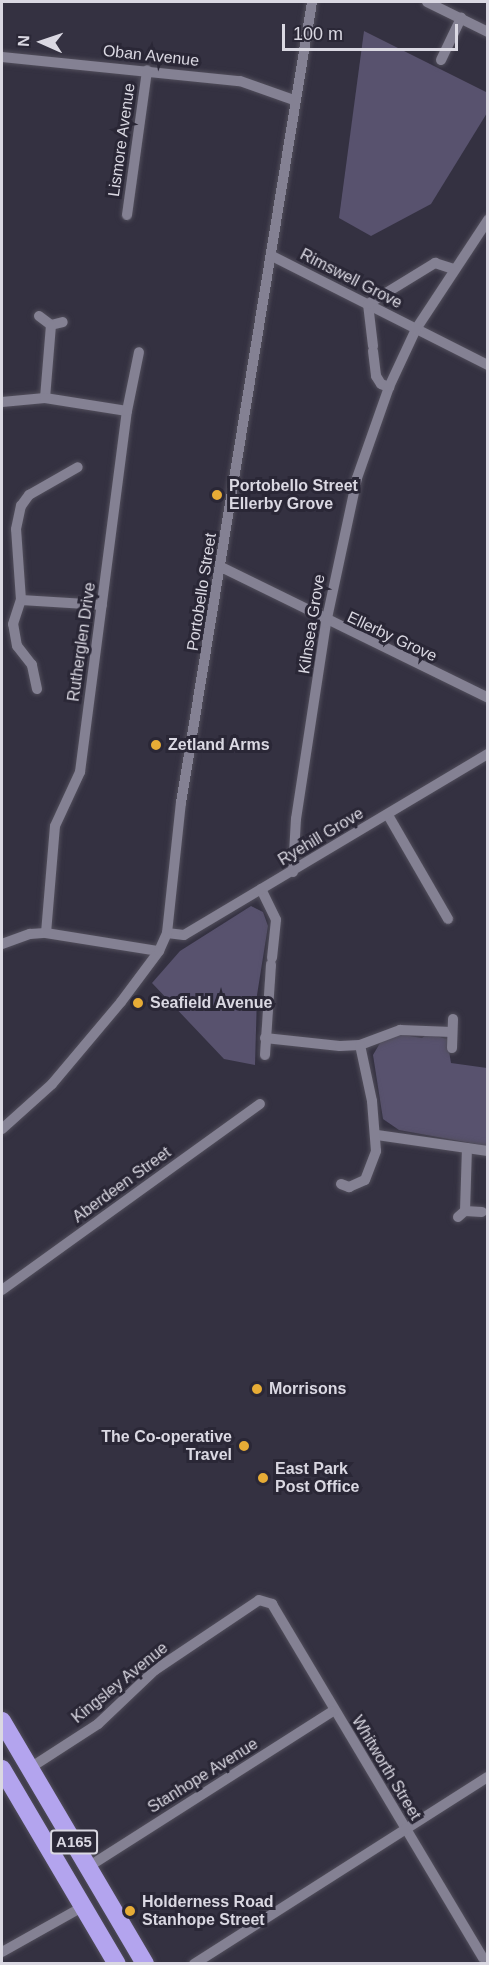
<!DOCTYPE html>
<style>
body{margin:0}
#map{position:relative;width:489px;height:1965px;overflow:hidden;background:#343141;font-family:Helvetica,sans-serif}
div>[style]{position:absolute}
.green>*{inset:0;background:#58526e}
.roads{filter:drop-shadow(0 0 2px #514e5b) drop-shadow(0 0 2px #514e5b)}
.street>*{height:10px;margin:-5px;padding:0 5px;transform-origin:5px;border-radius:5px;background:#848193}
.highway>*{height:18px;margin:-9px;padding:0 9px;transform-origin:9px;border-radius:9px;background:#b3a4ee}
.dots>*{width:16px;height:16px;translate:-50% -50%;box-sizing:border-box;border:3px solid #2a2736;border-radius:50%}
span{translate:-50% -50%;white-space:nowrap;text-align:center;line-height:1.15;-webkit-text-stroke:6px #2a2736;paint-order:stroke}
.shield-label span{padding:2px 4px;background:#2a2736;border:2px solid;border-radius:4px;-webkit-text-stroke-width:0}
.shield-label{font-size:15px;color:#dad8e2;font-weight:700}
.street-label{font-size:16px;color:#dad8e2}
.poi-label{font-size:16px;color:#dad8e2;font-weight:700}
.left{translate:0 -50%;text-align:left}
.right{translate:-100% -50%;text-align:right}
.frame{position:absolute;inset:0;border:3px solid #dad8e2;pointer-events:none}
.north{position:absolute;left:12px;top:12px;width:60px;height:60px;-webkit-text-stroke:4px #2a2736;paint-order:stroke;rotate:273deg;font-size:16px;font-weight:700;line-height:24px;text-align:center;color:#dad8e2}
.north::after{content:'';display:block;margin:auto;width:21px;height:27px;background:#dad8e2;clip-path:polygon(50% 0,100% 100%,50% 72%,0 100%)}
.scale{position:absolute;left:282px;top:24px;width:176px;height:27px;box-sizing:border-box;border:3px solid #dad8e2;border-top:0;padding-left:8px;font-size:18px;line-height:21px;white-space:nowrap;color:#dad8e2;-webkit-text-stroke:4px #2a2736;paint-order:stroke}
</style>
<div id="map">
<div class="green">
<i style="clip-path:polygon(364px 31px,488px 93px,487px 113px,431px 204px,371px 236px,339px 218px)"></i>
<i style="clip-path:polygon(251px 906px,263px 912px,268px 926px,257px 995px,255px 1065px,224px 1059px,152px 983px,180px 951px)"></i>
<i style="clip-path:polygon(397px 1034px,422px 1038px,428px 1034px,447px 1039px,451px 1063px,487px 1068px,487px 1146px,399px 1130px,383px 1119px,373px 1055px,380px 1043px)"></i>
</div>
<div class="roads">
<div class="street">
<i style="left:427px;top:2px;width:68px;rotate:26.2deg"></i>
<i style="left:2px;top:57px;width:239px;rotate:5.8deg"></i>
<i style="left:240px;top:81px;width:57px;rotate:19.4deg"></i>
<i style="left:441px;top:60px;width:47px;rotate:-64.5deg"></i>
<i style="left:127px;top:215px;width:146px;rotate:-82.1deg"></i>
<i style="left:272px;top:256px;width:242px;rotate:26.8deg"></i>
<i style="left:39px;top:316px;width:15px;rotate:37deg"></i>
<i style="left:51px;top:325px;width:12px;rotate:-14deg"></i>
<i style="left:373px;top:346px;width:42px;rotate:-96.8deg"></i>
<i style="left:368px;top:304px;width:79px;rotate:-31.5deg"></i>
<i style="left:435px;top:263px;width:19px;rotate:18deg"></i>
<i style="left:373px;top:351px;width:25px;rotate:83deg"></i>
<i style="left:376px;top:376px;width:9px;rotate:58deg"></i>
<i style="left:381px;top:384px;width:9px;rotate:21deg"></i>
<i style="left:45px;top:398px;width:73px;rotate:-85.3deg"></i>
<i style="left:2px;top:402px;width:43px;rotate:-5.3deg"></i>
<i style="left:45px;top:398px;width:83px;rotate:9deg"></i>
<i style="left:221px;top:567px;width:297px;rotate:26.1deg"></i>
<i style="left:21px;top:600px;width:81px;rotate:3.5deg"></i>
<i style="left:37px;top:689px;width:25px;rotate:-102deg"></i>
<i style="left:32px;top:665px;width:24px;rotate:-128deg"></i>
<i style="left:17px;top:646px;width:22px;rotate:-100deg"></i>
<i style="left:13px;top:624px;width:25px;rotate:-72deg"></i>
<i style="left:21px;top:600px;width:71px;rotate:-94deg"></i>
<i style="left:16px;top:529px;width:24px;rotate:-78deg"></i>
<i style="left:21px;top:506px;width:14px;rotate:-54deg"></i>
<i style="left:29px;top:495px;width:56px;rotate:-29.7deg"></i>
<i style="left:388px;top:815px;width:120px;rotate:60deg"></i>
<i style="left:293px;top:872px;width:53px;rotate:-86.8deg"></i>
<i style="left:296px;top:819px;width:198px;rotate:-81.3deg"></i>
<i style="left:326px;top:623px;width:148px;rotate:-77.9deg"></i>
<i style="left:357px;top:478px;width:96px;rotate:-70.6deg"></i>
<i style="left:389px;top:387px;width:64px;rotate:-65deg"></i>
<i style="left:416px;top:329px;width:131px;rotate:-56.6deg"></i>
<i style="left:261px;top:889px;width:34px;rotate:64deg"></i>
<i style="left:276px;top:920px;width:38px;rotate:96deg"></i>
<i style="left:46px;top:933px;width:107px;rotate:-85.2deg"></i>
<i style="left:55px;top:826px;width:60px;rotate:-65.2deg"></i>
<i style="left:80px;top:772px;width:364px;rotate:-82.6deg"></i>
<i style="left:127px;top:411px;width:60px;rotate:-78.5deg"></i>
<i style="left:167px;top:933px;width:17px;rotate:7deg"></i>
<i style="left:184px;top:935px;width:354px;rotate:-30.8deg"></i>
<i style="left:2px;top:944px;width:30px;rotate:-20deg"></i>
<i style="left:30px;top:934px;width:16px;rotate:-4deg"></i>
<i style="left:46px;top:933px;width:114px;rotate:9.1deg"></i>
<i style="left:265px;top:1038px;width:75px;rotate:6.1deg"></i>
<i style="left:340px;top:1046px;width:20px;rotate:-3deg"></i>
<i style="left:360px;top:1045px;width:43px;rotate:-20.6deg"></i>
<i style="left:400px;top:1030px;width:52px;rotate:2.2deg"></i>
<i style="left:452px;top:1048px;width:29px;rotate:-88deg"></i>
<i style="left:265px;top:1055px;width:91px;rotate:-86.2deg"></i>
<i style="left:2px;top:1129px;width:67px;rotate:-42deg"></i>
<i style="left:52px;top:1084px;width:107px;rotate:-49.9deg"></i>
<i style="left:121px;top:1002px;width:64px;rotate:-53.3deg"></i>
<i style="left:159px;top:951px;width:20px;rotate:-66deg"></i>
<i style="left:167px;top:933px;width:131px;rotate:-83.9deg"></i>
<i style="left:181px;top:803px;width:812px;rotate:-80.71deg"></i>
<i style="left:377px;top:1135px;width:112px;rotate:8.2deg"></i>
<i style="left:341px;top:1184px;width:9px;rotate:21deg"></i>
<i style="left:349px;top:1187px;width:17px;rotate:-24deg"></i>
<i style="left:365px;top:1180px;width:31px;rotate:-69deg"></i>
<i style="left:376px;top:1151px;width:50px;rotate:-94.6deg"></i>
<i style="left:372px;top:1101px;width:57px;rotate:-102.1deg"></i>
<i style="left:465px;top:1211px;width:17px;rotate:3deg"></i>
<i style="left:458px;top:1217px;width:9px;rotate:-41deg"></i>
<i style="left:465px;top:1211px;width:63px;rotate:-88.2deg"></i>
<i style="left:2px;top:1290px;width:318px;rotate:-35.8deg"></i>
<i style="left:30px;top:1768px;width:81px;rotate:-32.9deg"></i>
<i style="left:98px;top:1724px;width:79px;rotate:-43.5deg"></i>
<i style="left:155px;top:1670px;width:125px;rotate:-33.9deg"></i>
<i style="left:259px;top:1600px;width:14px;rotate:17deg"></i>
<i style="left:272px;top:1604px;width:412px;rotate:59.2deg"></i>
<i style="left:88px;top:1867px;width:290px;rotate:-32.5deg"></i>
<i style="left:2px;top:1952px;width:94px;rotate:-29.3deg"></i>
<i style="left:194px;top:1964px;width:348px;rotate:-32.5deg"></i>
</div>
<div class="highway">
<i style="left:2px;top:1721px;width:282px;rotate:59.5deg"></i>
<i style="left:2px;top:1769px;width:226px;rotate:59.5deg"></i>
</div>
</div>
<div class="dots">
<i style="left:217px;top:495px;background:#e7ac36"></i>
<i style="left:156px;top:745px;background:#e7ac36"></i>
<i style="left:138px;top:1003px;background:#e7ac36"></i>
<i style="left:257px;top:1389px;background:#e7ac36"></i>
<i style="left:244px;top:1446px;background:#e7ac36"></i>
<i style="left:263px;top:1478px;background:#e7ac36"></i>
<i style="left:130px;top:1911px;background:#e7ac36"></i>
</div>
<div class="shield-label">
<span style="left:74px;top:1842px">A165</span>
</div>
<div class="street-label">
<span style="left:151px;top:56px;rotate:6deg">Oban Avenue</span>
<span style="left:122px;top:140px;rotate:-82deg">Lismore Avenue</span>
<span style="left:351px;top:279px;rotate:27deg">Rimswell Grove</span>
<span style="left:202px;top:592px;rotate:-81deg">Portobello Street</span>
<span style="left:312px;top:624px;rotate:-81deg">Kilnsea Grove</span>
<span style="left:392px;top:637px;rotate:25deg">Ellerby Grove</span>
<span style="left:82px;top:642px;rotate:-82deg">Rutherglen Drive</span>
<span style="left:321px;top:837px;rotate:-31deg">Ryehill Grove</span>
<span style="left:122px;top:1185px;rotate:-36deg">Aberdeen Street</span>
<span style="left:120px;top:1683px;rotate:-39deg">Kingsley Avenue</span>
<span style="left:386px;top:1768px;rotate:59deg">Whitworth Street</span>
<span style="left:203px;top:1776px;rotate:-32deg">Stanhope Avenue</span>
</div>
<div class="poi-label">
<span class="left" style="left:229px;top:495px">Portobello Street<br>Ellerby Grove</span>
<span class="left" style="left:168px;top:745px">Zetland Arms</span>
<span class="left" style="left:150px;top:1003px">Seafield Avenue</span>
<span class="left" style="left:269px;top:1389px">Morrisons</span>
<span class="right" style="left:232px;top:1446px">The Co-operative<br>Travel</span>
<span class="left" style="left:275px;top:1478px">East Park<br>Post Office</span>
<span class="left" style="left:142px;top:1911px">Holderness Road<br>Stanhope Street</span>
</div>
<div class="frame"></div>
<div class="north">N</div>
<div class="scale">100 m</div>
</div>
